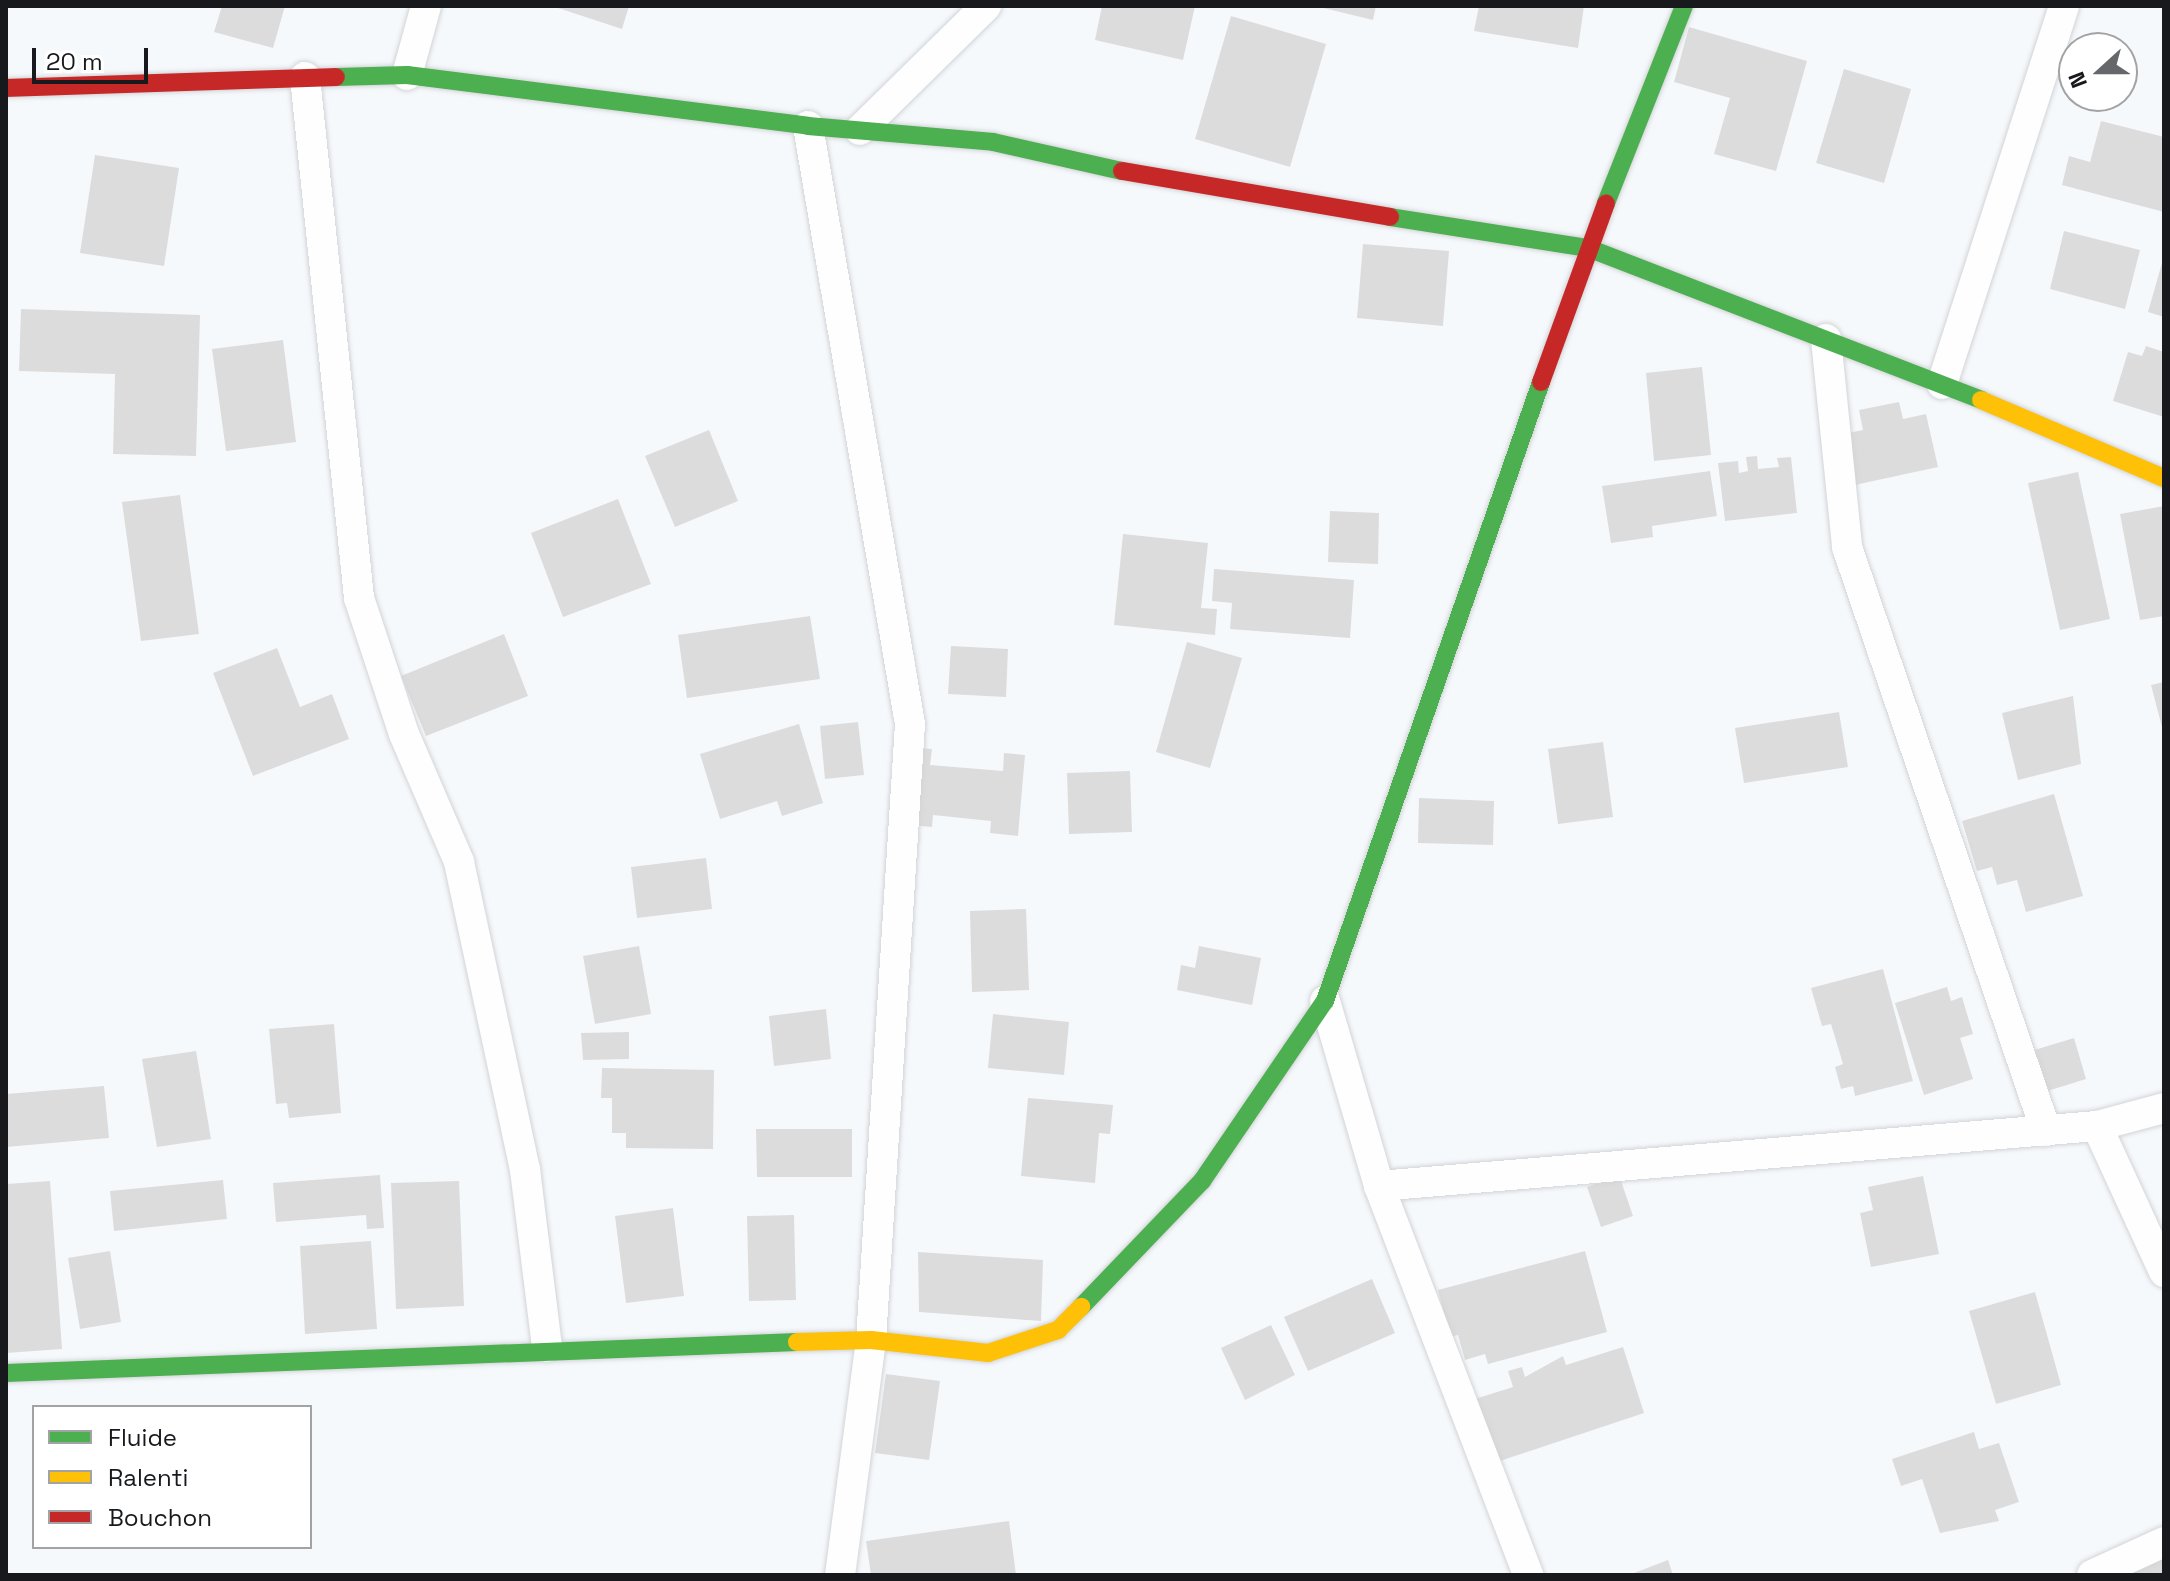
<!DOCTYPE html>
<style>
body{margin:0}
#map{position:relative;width:2170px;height:1581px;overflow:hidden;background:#f6f9fc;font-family:"Space Grotesk",sans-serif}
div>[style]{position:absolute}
.building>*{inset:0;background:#dcdcdc}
.roads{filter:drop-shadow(0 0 2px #d2d4d7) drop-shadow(0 0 2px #d2d4d7)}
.street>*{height:30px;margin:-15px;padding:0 15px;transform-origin:15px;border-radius:15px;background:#fefeff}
.fast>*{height:18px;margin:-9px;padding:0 9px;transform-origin:9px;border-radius:9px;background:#4caf50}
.slow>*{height:18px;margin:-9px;padding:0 9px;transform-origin:9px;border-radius:9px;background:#ffc107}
.jam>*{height:18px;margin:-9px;padding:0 9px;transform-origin:9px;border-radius:9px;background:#c62828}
span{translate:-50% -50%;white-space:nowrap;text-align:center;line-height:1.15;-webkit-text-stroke:7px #fff;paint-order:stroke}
.frame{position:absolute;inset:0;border:8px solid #17191c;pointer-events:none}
.legend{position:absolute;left:32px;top:1405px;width:280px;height:144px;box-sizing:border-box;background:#fff;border:2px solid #a2a3a4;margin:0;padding:10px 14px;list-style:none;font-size:24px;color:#17191c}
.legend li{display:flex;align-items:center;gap:16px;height:40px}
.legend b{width:40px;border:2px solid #a2a3a4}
.north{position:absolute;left:2058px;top:32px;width:80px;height:80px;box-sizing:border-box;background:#fff;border:2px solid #a2a3a4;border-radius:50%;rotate:249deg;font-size:22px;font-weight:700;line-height:32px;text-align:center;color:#17191c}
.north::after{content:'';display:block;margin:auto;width:28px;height:36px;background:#65676a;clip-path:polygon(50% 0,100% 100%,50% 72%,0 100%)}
.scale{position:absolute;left:32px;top:48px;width:116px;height:36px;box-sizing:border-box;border:4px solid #17191c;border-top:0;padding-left:10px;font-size:24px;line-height:28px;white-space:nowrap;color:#17191c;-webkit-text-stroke:6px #fff;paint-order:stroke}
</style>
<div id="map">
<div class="building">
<i style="clip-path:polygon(222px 6px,285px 6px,273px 48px,214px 32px)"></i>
<i style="clip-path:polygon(552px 6px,629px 6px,622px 29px)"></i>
<i style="clip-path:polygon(1102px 6px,1195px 6px,1183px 60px,1095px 40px)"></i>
<i style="clip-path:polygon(1315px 6px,1376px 6px,1373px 20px)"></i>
<i style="clip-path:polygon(1479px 6px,1584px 6px,1578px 48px,1474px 31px)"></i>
<i style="clip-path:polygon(1231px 16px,1326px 44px,1290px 167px,1195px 139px)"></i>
<i style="clip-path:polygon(1689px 27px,1807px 61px,1776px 171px,1714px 154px,1730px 98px,1674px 82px)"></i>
<i style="clip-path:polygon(1844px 69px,1911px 89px,1884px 183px,1816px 163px)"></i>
<i style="clip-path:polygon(2101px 121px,2164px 137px,2164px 212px,2062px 185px,2069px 156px,2090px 162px)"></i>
<i style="clip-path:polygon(95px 155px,179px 168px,164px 266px,80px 253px)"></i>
<i style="clip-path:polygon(2064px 231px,2140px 250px,2125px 309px,2050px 289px)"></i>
<i style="clip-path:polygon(1363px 244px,1449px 251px,1443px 326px,1357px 318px)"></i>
<i style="clip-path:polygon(2164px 256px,2164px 317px,2148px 312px)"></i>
<i style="clip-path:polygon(21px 309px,200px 315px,196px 456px,113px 454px,115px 374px,19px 371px)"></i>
<i style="clip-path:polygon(283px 340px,296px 442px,226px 451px,212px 349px)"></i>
<i style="clip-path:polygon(2146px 346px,2164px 352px,2164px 417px,2113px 401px,2128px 352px,2142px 356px)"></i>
<i style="clip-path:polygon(1702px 367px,1711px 455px,1654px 461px,1646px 373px)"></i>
<i style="clip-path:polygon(1899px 402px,1903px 419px,1926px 414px,1938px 467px,1850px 486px,1839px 435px,1863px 430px,1859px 410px)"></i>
<i style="clip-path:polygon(709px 430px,738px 501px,675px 527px,645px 456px)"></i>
<i style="clip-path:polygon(1757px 456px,1758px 469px,1779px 467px,1777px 458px,1791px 457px,1797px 513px,1725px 521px,1718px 463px,1738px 461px,1739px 473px,1748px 471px,1746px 457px)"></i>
<i style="clip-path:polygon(1710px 471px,1717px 516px,1652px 526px,1653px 537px,1611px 543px,1602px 486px)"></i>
<i style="clip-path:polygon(2078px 472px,2110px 619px,2060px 630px,2028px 483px)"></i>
<i style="clip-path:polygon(180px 495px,199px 634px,141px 641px,122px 502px)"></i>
<i style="clip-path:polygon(618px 499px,651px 584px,563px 617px,531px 533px)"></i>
<i style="clip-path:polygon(2164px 506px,2164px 616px,2140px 620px,2120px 514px)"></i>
<i style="clip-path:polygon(1330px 511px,1379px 513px,1378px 564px,1328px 562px)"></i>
<i style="clip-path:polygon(1123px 534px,1208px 543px,1201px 608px,1217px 609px,1215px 635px,1114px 625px)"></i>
<i style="clip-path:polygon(1214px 569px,1354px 580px,1350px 638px,1230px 629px,1232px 603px,1212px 601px)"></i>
<i style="clip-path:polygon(810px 616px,820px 679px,687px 698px,678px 635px)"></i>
<i style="clip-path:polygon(504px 634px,528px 696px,426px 736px,401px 676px)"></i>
<i style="clip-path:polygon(1187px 642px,1242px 658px,1210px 768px,1156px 752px)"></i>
<i style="clip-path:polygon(951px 646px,1008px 649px,1006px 697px,948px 694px)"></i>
<i style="clip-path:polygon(277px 648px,300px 707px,332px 694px,349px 739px,253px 776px,213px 673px)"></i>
<i style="clip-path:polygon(2164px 682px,2164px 731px,2163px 731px,2151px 685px)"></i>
<i style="clip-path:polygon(2073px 696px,2081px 764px,2018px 780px,2002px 713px)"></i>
<i style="clip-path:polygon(1839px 712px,1848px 767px,1744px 783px,1735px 728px)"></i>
<i style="clip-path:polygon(858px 722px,864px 775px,825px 779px,820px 726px)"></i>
<i style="clip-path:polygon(799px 724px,823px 803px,782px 816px,777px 801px,720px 819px,700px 754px)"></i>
<i style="clip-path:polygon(1603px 742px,1613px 817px,1558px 824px,1548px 749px)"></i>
<i style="clip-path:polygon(917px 748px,932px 749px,930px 765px,1003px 771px,1004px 753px,1025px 755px,1018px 836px,990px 833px,991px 821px,933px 815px,932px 827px,910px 825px)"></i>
<i style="clip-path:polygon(1130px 771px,1132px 832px,1069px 834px,1067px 773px)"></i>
<i style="clip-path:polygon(2054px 794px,2083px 896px,2026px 912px,2017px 880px,1997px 885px,1992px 867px,1977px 871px,1962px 821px)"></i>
<i style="clip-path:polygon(1419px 798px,1494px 801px,1493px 845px,1418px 843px)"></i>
<i style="clip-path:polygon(706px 858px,712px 909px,637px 918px,631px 867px)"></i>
<i style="clip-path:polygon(1026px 909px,1029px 990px,972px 992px,970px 911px)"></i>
<i style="clip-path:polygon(639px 946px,651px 1014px,595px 1024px,583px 956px)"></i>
<i style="clip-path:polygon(1199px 946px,1261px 958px,1252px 1005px,1177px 990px,1181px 965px,1195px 968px)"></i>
<i style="clip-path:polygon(1883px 969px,1913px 1081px,1855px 1096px,1853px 1086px,1841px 1089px,1835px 1067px,1843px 1064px,1831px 1024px,1822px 1026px,1811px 988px)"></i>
<i style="clip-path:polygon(1947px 987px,1951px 1001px,1962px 997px,1973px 1034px,1960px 1038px,1973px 1079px,1924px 1095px,1895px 1003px)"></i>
<i style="clip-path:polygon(826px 1009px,831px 1059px,774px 1066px,769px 1016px)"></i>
<i style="clip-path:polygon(993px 1014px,1069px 1022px,1064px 1075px,988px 1068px)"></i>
<i style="clip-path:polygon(334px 1024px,341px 1113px,289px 1118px,287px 1103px,276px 1104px,269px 1029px)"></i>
<i style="clip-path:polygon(629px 1032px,629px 1059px,583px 1060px,581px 1033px)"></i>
<i style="clip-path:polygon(2074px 1038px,2086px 1079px,2041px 1093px,2028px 1052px)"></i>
<i style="clip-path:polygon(196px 1051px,211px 1139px,157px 1147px,142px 1059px)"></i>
<i style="clip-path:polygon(602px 1068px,714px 1070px,713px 1149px,626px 1148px,626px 1133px,612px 1133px,612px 1098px,601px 1098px)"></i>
<i style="clip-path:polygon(104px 1086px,109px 1138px,6px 1147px,6px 1094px)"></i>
<i style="clip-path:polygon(1028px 1098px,1113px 1105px,1110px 1134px,1099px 1133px,1095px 1183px,1021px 1176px)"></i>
<i style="clip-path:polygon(756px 1129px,852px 1129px,852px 1177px,757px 1177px)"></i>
<i style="clip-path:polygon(380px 1175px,384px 1228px,367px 1229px,366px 1215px,276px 1222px,273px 1183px)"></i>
<i style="clip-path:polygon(1619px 1175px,1633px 1216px,1601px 1227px,1587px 1187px)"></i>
<i style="clip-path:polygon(1923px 1176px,1939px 1254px,1871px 1267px,1860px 1213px,1873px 1210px,1868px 1187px)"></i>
<i style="clip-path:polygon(223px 1180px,227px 1219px,114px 1231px,110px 1191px)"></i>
<i style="clip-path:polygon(50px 1181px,62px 1349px,6px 1353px,6px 1184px)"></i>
<i style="clip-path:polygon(459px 1181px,464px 1306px,396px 1309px,391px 1183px)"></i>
<i style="clip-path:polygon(673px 1208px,684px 1296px,626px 1303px,615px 1216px)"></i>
<i style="clip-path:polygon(794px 1215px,796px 1300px,749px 1301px,747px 1216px)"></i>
<i style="clip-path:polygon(371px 1241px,377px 1329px,305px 1334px,300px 1246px)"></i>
<i style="clip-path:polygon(110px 1251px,121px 1322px,80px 1329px,68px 1258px)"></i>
<i style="clip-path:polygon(1585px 1251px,1607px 1332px,1488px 1364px,1485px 1354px,1465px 1360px,1458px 1335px,1450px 1337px,1438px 1290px)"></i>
<i style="clip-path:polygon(918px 1252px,1043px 1260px,1041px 1321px,919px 1312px)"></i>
<i style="clip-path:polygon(1372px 1279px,1395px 1333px,1308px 1371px,1284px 1317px)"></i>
<i style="clip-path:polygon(2035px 1292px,2061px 1385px,1996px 1404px,1969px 1311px)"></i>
<i style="clip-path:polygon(1271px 1325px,1295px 1375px,1245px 1400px,1221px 1348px)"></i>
<i style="clip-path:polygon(1623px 1347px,1644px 1413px,1497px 1462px,1475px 1399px,1513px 1387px,1508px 1371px,1522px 1367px,1525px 1377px,1563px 1356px,1566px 1365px)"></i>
<i style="clip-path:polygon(886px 1374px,940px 1381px,929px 1460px,875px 1453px)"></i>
<i style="clip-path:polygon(1974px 1432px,1979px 1449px,1999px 1443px,2019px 1502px,1995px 1510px,1999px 1521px,1940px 1533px,1922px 1479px,1901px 1486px,1892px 1459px)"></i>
<i style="clip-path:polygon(1009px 1521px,1016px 1575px,871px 1575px,866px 1541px)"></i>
<i style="clip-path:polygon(2164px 1550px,2164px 1575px,2108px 1575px)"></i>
<i style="clip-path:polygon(1668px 1560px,1673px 1575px,1629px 1575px)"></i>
</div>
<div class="roads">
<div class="street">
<i style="left:407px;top:75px;width:72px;rotate:-74.6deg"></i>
<i style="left:305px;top:77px;width:524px;rotate:84.08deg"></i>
<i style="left:359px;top:598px;width:143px;rotate:71.7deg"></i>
<i style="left:404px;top:734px;width:139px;rotate:66.7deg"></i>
<i style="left:459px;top:862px;width:315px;rotate:77.9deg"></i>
<i style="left:525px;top:1170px;width:178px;rotate:82.9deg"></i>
<i style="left:808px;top:126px;width:607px;rotate:80.32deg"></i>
<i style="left:910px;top:724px;width:617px;rotate:93.62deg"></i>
<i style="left:871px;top:1340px;width:237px;rotate:97.5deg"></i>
<i style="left:860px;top:130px;width:177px;rotate:-44.5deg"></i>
<i style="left:1826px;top:339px;width:209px;rotate:84.2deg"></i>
<i style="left:1847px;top:547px;width:617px;rotate:71.18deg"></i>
<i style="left:1942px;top:384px;width:397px;rotate:-72.1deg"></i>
<i style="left:1325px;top:1001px;width:193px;rotate:73.7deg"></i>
<i style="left:1379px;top:1186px;width:417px;rotate:69deg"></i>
<i style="left:2097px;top:1126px;width:161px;rotate:65.3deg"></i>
<i style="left:1379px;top:1186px;width:721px;rotate:-4.78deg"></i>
<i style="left:2097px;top:1126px;width:69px;rotate:-15deg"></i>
<i style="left:2092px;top:1575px;width:79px;rotate:-24.6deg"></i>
</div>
<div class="fast">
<i style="left:336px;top:77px;width:71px;rotate:-1.6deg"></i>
<i style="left:407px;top:75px;width:404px;rotate:7.2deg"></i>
<i style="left:808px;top:126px;width:186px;rotate:4.9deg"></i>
<i style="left:993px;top:142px;width:132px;rotate:12.7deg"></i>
<i style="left:1606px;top:203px;width:212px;rotate:-68.4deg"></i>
<i style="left:1390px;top:217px;width:200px;rotate:8.9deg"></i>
<i style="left:1588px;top:248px;width:421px;rotate:21.1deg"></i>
<i style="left:1081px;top:1307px;width:175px;rotate:-46.2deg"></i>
<i style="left:1202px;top:1181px;width:218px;rotate:-55.7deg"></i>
<i style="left:1325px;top:1001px;width:656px;rotate:-70.76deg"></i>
<i style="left:6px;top:1373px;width:792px;rotate:-2.24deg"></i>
</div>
<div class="slow">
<i style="left:1981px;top:400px;width:199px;rotate:23.1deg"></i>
<i style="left:797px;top:1342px;width:74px;rotate:-1.5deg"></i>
<i style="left:871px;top:1340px;width:118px;rotate:6.3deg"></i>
<i style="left:988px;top:1353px;width:74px;rotate:-18.2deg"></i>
<i style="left:1058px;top:1330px;width:33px;rotate:-45deg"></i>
</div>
<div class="jam">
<i style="left:6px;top:88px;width:330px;rotate:-1.9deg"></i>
<i style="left:1122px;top:171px;width:272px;rotate:9.7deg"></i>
<i style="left:1541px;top:382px;width:190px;rotate:-70deg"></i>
</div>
</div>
<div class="frame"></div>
<ul class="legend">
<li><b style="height:10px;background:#4caf50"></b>Fluide</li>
<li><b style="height:10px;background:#ffc107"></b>Ralenti</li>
<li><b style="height:10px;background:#c62828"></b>Bouchon</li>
</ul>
<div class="north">N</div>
<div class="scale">20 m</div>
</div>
